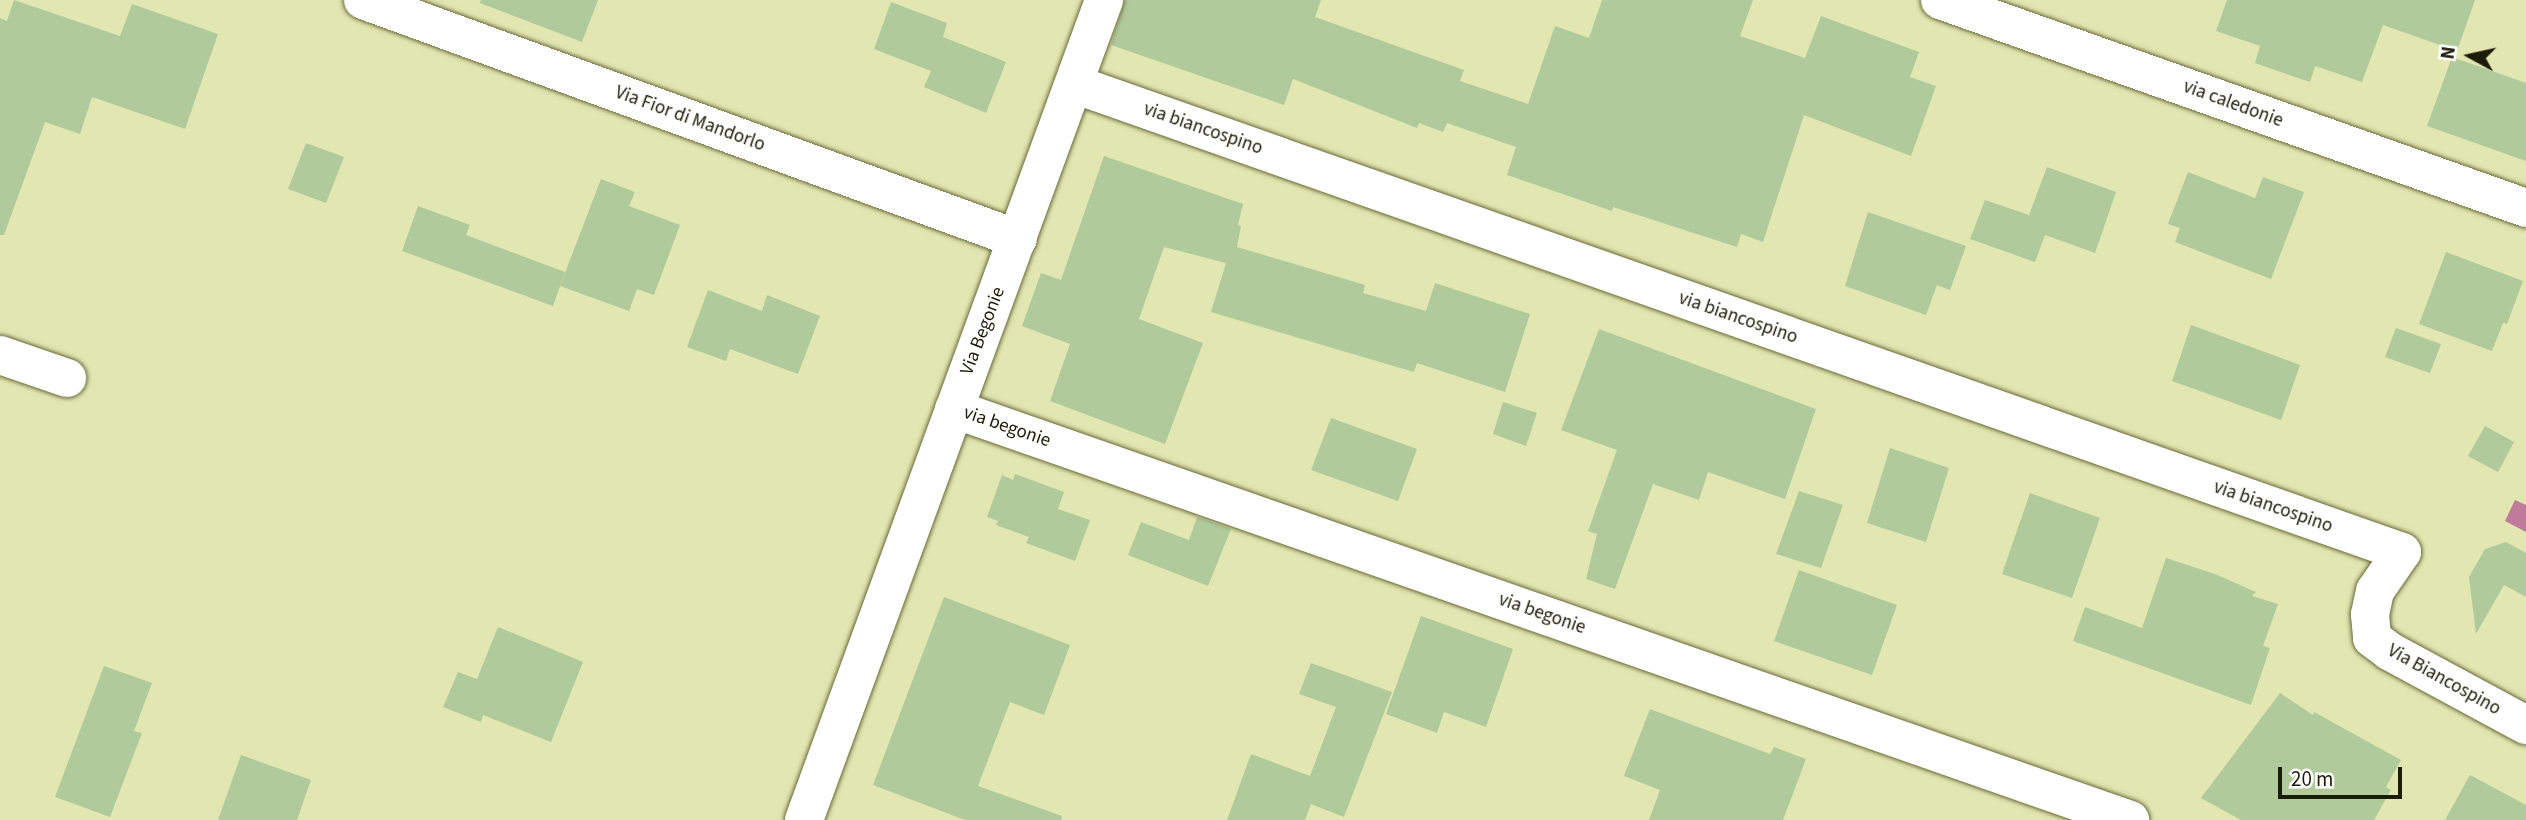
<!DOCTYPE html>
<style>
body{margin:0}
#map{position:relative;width:2526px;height:820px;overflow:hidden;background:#e2e6b1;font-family:"Source Sans 3",sans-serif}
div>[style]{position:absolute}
.water>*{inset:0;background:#bf7b9a}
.building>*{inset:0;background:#b1ca9c}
.roads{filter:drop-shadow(0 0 2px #696b3a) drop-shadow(0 0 2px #696b3a)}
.street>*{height:38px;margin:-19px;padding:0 19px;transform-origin:19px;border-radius:19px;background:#fff}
span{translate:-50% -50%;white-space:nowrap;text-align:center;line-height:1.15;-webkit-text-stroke:6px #fff;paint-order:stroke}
.street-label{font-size:19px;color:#1c1d09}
.north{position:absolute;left:2435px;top:21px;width:70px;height:70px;-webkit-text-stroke:5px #fff;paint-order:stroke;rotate:278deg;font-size:19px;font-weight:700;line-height:28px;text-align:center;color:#1c1d09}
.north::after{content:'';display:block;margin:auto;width:24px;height:32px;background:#1c1d09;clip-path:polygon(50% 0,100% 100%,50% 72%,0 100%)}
.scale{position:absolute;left:2278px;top:767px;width:124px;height:32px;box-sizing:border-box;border:4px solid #1c1d09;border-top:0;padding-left:9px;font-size:21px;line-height:24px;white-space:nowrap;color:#1c1d09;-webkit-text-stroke:5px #fff;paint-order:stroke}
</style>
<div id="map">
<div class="water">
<i style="clip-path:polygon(2515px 500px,2526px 505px,2526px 532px,2505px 521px)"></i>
</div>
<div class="building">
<i style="clip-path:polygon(14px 0,120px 36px,132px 4px,218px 34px,185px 129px,92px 97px,80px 134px,45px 122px,4px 235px,0 235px,0 18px,7px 21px)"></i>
<i style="clip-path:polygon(481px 0,598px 0,582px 42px,480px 3px)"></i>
<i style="clip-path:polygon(1125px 0,1321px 0,1315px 17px,1464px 70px,1460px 81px,1528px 104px,1555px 26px,1589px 38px,1602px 0,1753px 0,1740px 36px,1805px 58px,1821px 16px,1919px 52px,1910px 77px,1936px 86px,1911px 156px,1804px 115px,1763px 242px,1741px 234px,1737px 247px,1613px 207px,1612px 211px,1507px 175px,1516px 147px,1447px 123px,1443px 132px,1419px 123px,1417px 128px,1293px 79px,1284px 105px,1111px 45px)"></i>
<i style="clip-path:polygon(2227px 0,2475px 0,2457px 51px,2383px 25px,2362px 82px,2315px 66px,2310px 82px,2255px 63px,2260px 46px,2216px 31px)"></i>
<i style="clip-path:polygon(891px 2px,947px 23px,943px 37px,1006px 62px,986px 113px,924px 87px,931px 71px,874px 49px)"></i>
<i style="clip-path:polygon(2452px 57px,2526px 83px,2526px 161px,2427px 126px)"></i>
<i style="clip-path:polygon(306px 143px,344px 157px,326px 203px,288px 189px)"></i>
<i style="clip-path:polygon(1104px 156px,1243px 204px,1238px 225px,1241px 226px,1237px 247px,1365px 285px,1363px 293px,1426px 311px,1435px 283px,1530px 314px,1505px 392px,1417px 363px,1414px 372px,1211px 312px,1226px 263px,1164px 247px,1139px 319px,1203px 343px,1165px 444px,1050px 401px,1070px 344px,1022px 326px,1041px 273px,1061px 280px)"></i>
<i style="clip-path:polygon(2047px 167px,2116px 192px,2095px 253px,2045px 235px,2035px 262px,1970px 239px,1985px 200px,2029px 215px)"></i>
<i style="clip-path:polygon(2188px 172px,2255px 198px,2263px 177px,2304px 192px,2271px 279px,2175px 242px,2180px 228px,2168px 224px)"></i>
<i style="clip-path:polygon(601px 179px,635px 192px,629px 206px,680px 225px,654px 295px,637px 289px,629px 311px,560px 286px)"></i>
<i style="clip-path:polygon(418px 206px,470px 225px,466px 235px,565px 272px,553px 306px,402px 251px)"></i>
<i style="clip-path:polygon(1868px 212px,1966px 246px,1950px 290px,1937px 285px,1926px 315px,1845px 286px)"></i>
<i style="clip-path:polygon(2446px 252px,2523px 281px,2507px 324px,2503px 323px,2492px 351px,2419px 324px)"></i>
<i style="clip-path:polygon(708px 290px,762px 311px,767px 295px,820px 316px,798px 374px,730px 349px,726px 361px,687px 347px)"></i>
<i style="clip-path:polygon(2191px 325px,2300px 365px,2281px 420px,2172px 381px)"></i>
<i style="clip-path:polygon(2396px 328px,2441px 344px,2430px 373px,2385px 357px)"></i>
<i style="clip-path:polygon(1599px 329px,1816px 409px,1785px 499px,1708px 472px,1699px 500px,1653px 484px,1615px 589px,1586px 579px,1597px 534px,1588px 531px,1617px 450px,1561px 430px)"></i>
<i style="clip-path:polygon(1503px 402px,1537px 413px,1526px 446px,1493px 434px)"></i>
<i style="clip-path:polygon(1331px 418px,1417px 449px,1398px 501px,1311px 470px)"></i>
<i style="clip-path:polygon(2485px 426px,2514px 442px,2498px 472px,2468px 456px)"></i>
<i style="clip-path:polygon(1890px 448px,1949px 468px,1926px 542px,1867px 523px)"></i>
<i style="clip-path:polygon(1015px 474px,1064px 492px,1058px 509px,1090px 520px,1075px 561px,1026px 543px,1029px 537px,996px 525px,998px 521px,987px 517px,1002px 475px,1013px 480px)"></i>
<i style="clip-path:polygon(1799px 491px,1843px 505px,1821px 568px,1776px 554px)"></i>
<i style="clip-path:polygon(2030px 493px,2100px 518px,2072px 598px,2002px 574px)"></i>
<i style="clip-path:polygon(1197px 517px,1231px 529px,1208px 586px,1128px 555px,1141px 522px,1189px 540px)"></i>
<i style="clip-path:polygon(2506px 542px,2526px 553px,2526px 597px,2504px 585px,2476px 634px,2469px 577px,2485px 549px)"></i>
<i style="clip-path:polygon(2166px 558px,2215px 574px,2256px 592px,2252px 596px,2278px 604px,2263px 646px,2270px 648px,2251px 705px,2073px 641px,2085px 607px,2142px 628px)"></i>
<i style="clip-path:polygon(1799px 570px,1897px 605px,1872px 675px,1774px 641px)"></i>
<i style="clip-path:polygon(944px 597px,1070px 645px,1044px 715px,1010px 702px,978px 786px,1062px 816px,1061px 820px,965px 820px,873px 785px)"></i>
<i style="clip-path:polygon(1421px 616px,1513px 649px,1486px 727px,1444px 712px,1437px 733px,1386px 714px)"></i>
<i style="clip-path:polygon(498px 627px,583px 662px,551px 742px,483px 715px,481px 722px,443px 707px,458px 672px,477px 679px)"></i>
<i style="clip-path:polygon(1311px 663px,1392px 692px,1344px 817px,1311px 804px,1305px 820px,1227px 820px,1251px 754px,1310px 776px,1336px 707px,1299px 694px)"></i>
<i style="clip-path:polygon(104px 666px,152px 683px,134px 731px,142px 733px,110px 817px,55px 797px)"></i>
<i style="clip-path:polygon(2280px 693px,2313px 715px,2314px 712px,2401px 760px,2386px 787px,2391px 790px,2374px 820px,2241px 820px,2201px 798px)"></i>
<i style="clip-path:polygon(1650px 709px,1770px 754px,1774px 747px,1806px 759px,1783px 820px,1649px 820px,1660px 790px,1624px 776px)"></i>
<i style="clip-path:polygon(241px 755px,311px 780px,297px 820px,218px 820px)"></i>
<i style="clip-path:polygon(2470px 775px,2526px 805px,2526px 820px,2445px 820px)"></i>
</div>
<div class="roads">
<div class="street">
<i style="left:363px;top:0;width:697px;rotate:20.05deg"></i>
<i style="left:1940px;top:0;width:622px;rotate:19.54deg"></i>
<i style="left:1074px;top:84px;width:1408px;rotate:19.41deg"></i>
<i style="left:2402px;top:552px;width:47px;rotate:124.7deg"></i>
<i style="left:2375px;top:591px;width:24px;rotate:102deg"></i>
<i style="left:2370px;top:614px;width:24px;rotate:85deg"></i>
<i style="left:2372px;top:638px;width:21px;rotate:37deg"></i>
<i style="left:2389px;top:651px;width:156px;rotate:28.4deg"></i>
<i style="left:0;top:355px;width:71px;rotate:18.9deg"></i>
<i style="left:954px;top:409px;width:1246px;rotate:19.26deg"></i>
<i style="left:804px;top:820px;width:873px;rotate:-69.9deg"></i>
</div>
</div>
<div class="street-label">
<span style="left:2233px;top:104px;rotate:20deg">via caledonie</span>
<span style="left:690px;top:119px;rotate:20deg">Via Fior di Mandorlo</span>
<span style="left:1203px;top:129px;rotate:19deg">via biancospino</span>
<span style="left:1738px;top:318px;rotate:19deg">via biancospino</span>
<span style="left:983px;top:331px;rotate:-69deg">Via Begonie</span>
<span style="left:1007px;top:427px;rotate:19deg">via begonie</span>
<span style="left:2273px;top:507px;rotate:19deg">via biancospino</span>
<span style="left:1542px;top:614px;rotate:19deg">via begonie</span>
<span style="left:2444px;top:680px;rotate:29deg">Via Biancospino</span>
</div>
<div class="north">N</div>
<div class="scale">20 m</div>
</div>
